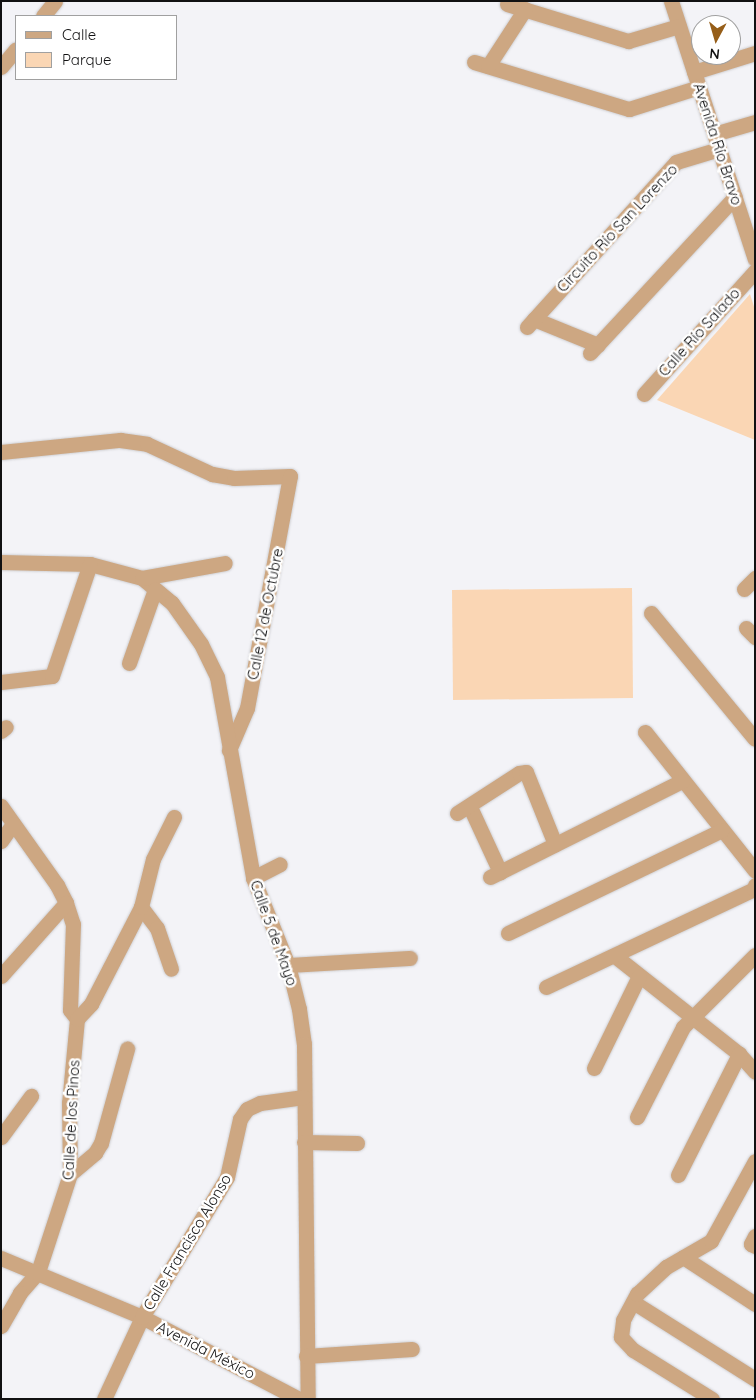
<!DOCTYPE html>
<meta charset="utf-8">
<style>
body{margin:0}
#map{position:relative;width:756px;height:1400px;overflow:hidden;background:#f3f3f7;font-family:Quicksand,sans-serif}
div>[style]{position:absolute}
.green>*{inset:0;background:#fad6b4}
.roads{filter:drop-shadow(0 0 1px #cfcfd2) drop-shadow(0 0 1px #cfcfd2)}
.minor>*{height:15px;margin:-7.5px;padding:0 7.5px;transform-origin:7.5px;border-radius:7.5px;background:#cda782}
span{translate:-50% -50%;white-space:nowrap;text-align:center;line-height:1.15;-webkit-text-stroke:5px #fff;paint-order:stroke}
.street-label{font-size:15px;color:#111112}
.frame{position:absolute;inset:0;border:2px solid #111112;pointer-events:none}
.legend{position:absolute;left:15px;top:15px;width:162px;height:65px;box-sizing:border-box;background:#fff;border:1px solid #a0a0a0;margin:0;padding:6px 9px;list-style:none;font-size:15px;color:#111112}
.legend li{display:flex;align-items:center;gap:10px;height:25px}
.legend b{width:25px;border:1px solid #a0a0a0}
.north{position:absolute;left:691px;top:15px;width:50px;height:50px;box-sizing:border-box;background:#fff;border:1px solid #a0a0a0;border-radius:50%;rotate:186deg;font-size:14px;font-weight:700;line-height:20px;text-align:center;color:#111112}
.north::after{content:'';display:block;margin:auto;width:18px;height:22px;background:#965e19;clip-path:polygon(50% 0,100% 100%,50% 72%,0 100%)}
</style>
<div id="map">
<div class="green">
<i style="clip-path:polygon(750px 294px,755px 310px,755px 440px,657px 400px)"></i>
<i style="clip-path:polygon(632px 588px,633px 698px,453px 700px,452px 590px)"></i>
</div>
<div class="roads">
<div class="minor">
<i style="left:671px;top:1px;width:271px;rotate:72deg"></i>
<i style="left:507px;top:4px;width:127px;rotate:17deg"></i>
<i style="left:628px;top:41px;width:53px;rotate:-16.4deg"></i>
<i style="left:43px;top:16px;width:19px;rotate:-51deg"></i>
<i style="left:474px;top:62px;width:162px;rotate:16.9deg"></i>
<i style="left:629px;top:109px;width:73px;rotate:-17.4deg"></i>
<i style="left:488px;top:66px;width:68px;rotate:-57deg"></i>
<i style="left:1px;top:67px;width:23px;rotate:-50deg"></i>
<i style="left:694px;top:72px;width:64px;rotate:-17.3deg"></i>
<i style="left:714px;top:134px;width:43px;rotate:-16.3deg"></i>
<i style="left:534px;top:319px;width:69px;rotate:22.1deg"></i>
<i style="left:527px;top:327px;width:222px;rotate:-47.9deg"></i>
<i style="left:676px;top:162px;width:45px;rotate:-16.8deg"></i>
<i style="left:590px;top:353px;width:213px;rotate:-47.1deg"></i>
<i style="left:644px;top:394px;width:166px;rotate:-47.9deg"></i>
<i style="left:1px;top:452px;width:120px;rotate:-5.8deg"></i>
<i style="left:120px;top:440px;width:27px;rotate:8deg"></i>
<i style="left:147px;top:444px;width:72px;rotate:24.8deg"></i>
<i style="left:212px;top:474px;width:22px;rotate:10deg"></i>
<i style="left:234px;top:478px;width:56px;rotate:-2deg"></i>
<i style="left:290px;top:476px;width:236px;rotate:100.5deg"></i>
<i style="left:247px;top:708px;width:46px;rotate:113.2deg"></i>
<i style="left:1px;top:562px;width:89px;rotate:1.3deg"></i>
<i style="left:90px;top:564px;width:54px;rotate:15.1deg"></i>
<i style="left:142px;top:578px;width:39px;rotate:40deg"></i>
<i style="left:172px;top:603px;width:50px;rotate:54.7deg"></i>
<i style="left:201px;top:644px;width:37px;rotate:64deg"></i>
<i style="left:217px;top:677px;width:204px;rotate:79.8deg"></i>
<i style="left:253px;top:878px;width:94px;rotate:68.1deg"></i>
<i style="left:288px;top:965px;width:45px;rotate:76deg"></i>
<i style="left:299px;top:1009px;width:35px;rotate:82deg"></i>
<i style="left:304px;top:1044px;width:355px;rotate:89.4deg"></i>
<i style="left:142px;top:578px;width:84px;rotate:-10.2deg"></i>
<i style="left:744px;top:589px;width:16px;rotate:-45deg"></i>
<i style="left:651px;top:613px;width:163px;rotate:50.5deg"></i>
<i style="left:746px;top:628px;width:13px;rotate:45deg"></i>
<i style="left:129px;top:663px;width:78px;rotate:-70.6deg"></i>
<i style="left:1px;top:682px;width:51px;rotate:-6.7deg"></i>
<i style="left:52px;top:676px;width:118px;rotate:-71.3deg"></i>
<i style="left:1px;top:731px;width:6px;rotate:-39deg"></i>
<i style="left:645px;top:732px;width:177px;rotate:51.6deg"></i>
<i style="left:1px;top:806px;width:97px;rotate:54.7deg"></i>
<i style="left:57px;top:885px;width:20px;rotate:63deg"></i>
<i style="left:66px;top:903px;width:22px;rotate:72deg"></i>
<i style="left:73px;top:924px;width:86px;rotate:92deg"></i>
<i style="left:70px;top:1010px;width:11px;rotate:52deg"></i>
<i style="left:77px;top:1019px;width:84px;rotate:95.4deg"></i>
<i style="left:69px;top:1103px;width:71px;rotate:89.2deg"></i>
<i style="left:70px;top:1174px;width:103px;rotate:108.1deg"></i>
<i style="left:38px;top:1272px;width:28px;rotate:131deg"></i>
<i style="left:20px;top:1293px;width:38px;rotate:120deg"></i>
<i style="left:470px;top:807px;width:72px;rotate:65.2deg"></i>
<i style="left:457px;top:813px;width:74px;rotate:-32.8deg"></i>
<i style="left:519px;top:773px;width:7px;rotate:-8deg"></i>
<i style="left:526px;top:772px;width:78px;rotate:68.1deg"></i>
<i style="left:1px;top:841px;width:21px;rotate:-55deg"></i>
<i style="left:490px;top:877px;width:215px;rotate:-26.6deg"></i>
<i style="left:253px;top:878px;width:30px;rotate:-27deg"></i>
<i style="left:141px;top:907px;width:26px;rotate:53deg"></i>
<i style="left:157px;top:928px;width:43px;rotate:71.1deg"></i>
<i style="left:508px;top:933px;width:237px;rotate:-25.7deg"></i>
<i style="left:615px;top:956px;width:158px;rotate:38.3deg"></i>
<i style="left:739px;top:1054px;width:24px;rotate:48deg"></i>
<i style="left:288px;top:965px;width:122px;rotate:-3.3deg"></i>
<i style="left:1px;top:976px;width:98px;rotate:-48.3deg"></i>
<i style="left:546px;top:987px;width:230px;rotate:-25.2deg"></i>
<i style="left:754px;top:889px;width:4px;rotate:-76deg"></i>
<i style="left:77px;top:1019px;width:21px;rotate:-47deg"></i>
<i style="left:91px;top:1004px;width:109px;rotate:-62.7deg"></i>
<i style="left:141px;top:907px;width:49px;rotate:-76deg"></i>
<i style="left:153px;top:859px;width:47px;rotate:-63.4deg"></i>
<i style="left:594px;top:1068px;width:102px;rotate:-63.9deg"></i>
<i style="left:637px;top:1117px;width:101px;rotate:-62.9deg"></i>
<i style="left:683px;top:1027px;width:102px;rotate:-45deg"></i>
<i style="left:1px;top:1137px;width:51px;rotate:-53.8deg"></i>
<i style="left:304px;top:1142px;width:53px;rotate:1.1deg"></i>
<i style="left:70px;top:1174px;width:33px;rotate:-40deg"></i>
<i style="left:95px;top:1153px;width:12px;rotate:-59deg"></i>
<i style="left:101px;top:1143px;width:98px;rotate:-74.5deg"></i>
<i style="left:678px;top:1175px;width:136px;rotate:-63.2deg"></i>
<i style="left:755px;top:1236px;width:9px;rotate:117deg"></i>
<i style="left:751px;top:1244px;width:4px;rotate:27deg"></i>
<i style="left:683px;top:1257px;width:86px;rotate:33.1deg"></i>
<i style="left:1px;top:1258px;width:153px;rotate:22.7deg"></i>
<i style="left:142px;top:1317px;width:177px;rotate:27.6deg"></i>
<i style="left:633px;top:1302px;width:144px;rotate:32.3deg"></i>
<i style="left:306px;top:1356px;width:106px;rotate:-3.8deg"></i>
<i style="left:104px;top:1399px;width:90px;rotate:-65.1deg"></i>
<i style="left:142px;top:1317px;width:164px;rotate:-58.7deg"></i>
<i style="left:227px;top:1177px;width:59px;rotate:-77.4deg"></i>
<i style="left:240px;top:1119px;width:12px;rotate:-55deg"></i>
<i style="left:247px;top:1109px;width:14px;rotate:-25deg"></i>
<i style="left:260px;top:1103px;width:44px;rotate:-7.8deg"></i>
<i style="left:712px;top:1399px;width:93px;rotate:-148.2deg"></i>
<i style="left:633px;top:1350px;width:18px;rotate:-133deg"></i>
<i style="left:621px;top:1337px;width:17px;rotate:-83deg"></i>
<i style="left:623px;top:1320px;width:30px;rotate:-62deg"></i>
<i style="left:637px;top:1294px;width:40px;rotate:-43deg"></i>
<i style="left:666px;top:1267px;width:52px;rotate:-30deg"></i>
<i style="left:711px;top:1241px;width:91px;rotate:-61.2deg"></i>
</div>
</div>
<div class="street-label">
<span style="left:718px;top:144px;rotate:72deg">Avenida Río Bravo</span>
<span style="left:617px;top:228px;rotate:-47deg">Circuito Río San Lorenzo</span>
<span style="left:699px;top:332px;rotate:-48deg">Calle Río Salado</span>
<span style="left:265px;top:614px;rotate:-79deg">Calle 12 de Octubre</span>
<span style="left:274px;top:933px;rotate:70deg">Calle 5 de Mayo</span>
<span style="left:71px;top:1120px;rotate:-87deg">Calle de los Pinos</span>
<span style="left:187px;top:1242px;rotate:-59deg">Calle Francisco Alonso</span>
<span style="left:206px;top:1350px;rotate:27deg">Avenida México</span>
</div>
<div class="frame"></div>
<ul class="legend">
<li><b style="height:6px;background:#cda782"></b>Calle</li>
<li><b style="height:14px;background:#fad6b4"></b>Parque</li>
</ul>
<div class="north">N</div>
</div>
